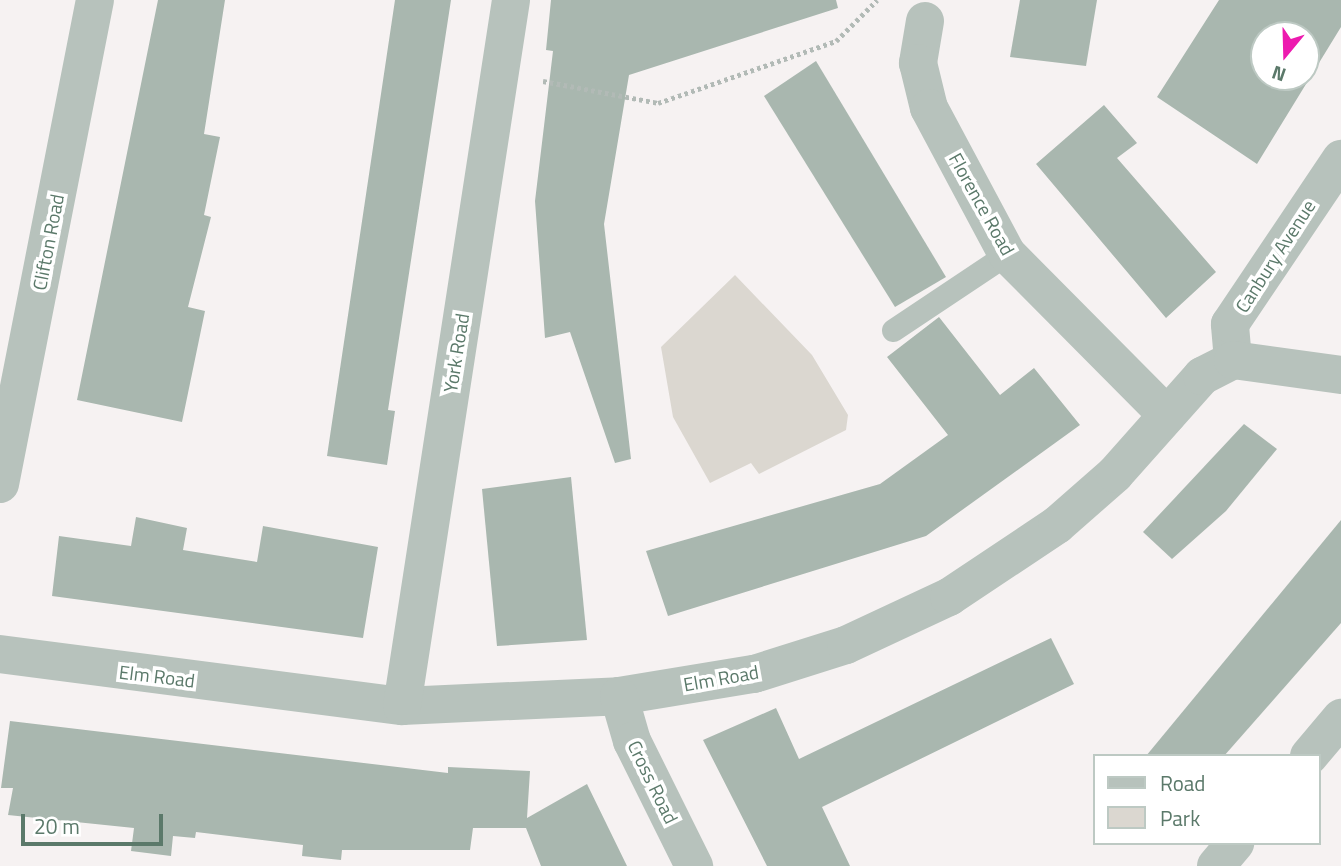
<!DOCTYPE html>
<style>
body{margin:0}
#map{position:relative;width:1341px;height:866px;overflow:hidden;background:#f6f2f2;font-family:"Titillium Web",sans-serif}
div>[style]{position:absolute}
.green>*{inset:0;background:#dbd7d0}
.building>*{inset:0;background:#a9b7af}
.path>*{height:4.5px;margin-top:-2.25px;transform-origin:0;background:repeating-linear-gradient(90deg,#b2bab6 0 3.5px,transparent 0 7px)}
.lane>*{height:23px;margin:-11.5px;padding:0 11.5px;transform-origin:11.5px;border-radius:11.5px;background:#b7c2bc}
.street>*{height:38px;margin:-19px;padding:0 19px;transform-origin:19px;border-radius:19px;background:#b7c2bc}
span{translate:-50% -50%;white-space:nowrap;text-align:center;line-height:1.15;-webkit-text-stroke:7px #fff;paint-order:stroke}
.street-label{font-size:19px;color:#5b796a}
.legend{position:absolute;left:1093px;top:754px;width:228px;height:91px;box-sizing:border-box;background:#fff;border:2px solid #bdc9c3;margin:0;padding:9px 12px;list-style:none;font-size:21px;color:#5b796a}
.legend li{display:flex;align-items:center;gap:14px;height:35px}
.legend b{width:35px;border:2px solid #bdc9c3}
.north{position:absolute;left:1250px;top:21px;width:70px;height:70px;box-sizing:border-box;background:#fff;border:2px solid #bdc9c3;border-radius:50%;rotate:199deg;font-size:19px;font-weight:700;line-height:28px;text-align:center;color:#5b796a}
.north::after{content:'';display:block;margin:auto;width:24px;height:32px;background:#ed1aaf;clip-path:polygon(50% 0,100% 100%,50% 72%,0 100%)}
.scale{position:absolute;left:21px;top:814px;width:142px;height:32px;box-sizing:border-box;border:4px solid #5b796a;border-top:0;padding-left:9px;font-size:21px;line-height:24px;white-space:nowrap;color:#5b796a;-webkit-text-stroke:5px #fff;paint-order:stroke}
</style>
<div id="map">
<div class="green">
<i style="clip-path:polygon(735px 275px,812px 355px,848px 415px,846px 430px,759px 474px,751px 463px,710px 483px,673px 417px,661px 347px)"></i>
</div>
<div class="building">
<i style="clip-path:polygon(158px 0,225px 0,204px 134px,220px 137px,204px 215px,211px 217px,188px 307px,205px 311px,182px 422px,77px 400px)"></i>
<i style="clip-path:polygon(395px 0,451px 0,388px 410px,395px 411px,387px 465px,327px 456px)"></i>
<i style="clip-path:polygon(551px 0,836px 0,838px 8px,629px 75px,604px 224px,631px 459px,615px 463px,570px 332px,545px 338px,535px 201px,553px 51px,546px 50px)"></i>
<i style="clip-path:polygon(1020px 0,1097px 0,1086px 66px,1010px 57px)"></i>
<i style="clip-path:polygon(evenodd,1219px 0,1341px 0,1341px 27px,1257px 164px,1157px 97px,1219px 0,1264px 35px,1306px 35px,1306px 77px,1264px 77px,1264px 35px)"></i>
<i style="clip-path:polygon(816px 61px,946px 277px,895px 307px,764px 96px)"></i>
<i style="clip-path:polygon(1104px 105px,1137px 143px,1117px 158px,1216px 272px,1166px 318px,1036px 164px)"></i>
<i style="clip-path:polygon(939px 317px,1000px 395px,1034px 368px,1080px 425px,926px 536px,668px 616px,646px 551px,880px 484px,948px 435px,887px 357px)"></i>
<i style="clip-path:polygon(1244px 424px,1277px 449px,1226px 511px,1172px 559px,1143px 532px)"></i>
<i style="clip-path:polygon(571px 477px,587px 640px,497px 646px,482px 489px)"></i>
<i style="clip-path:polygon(136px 517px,187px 528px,183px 550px,257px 562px,263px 526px,378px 547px,363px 638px,52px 596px,59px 536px,131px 546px)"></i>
<i style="clip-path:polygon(1341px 520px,1341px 623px,1224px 756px,1146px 756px)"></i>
<i style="clip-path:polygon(1051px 638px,1074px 684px,822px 807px,850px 866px,767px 866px,703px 740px,776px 708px,799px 759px)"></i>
<i style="clip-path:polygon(10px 721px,448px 773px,448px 767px,530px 771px,527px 818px,587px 784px,627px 866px,541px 866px,526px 828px,473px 828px,470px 850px,342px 850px,341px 860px,302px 856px,303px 845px,196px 832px,195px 838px,173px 836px,171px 856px,131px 851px,134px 828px,8px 815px,13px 788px,1px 788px)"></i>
</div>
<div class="path">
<i style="left:543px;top:81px;width:117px;rotate:10.8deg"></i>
<i style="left:658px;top:103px;width:188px;rotate:-19.2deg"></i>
<i style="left:836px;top:41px;width:58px;rotate:-45deg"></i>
</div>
<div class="lane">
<i style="left:893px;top:330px;width:137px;rotate:-33.7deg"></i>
</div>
<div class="street">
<i style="left:925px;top:21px;width:43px;rotate:99.5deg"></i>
<i style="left:918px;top:63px;width:46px;rotate:76.3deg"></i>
<i style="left:929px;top:108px;width:166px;rotate:61.9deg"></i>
<i style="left:1007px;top:254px;width:227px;rotate:45.2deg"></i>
<i style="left:1233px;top:360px;width:36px;rotate:-95deg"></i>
<i style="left:1230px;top:324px;width:199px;rotate:-56.1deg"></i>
<i style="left:0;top:484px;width:493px;rotate:-78.9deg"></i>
<i style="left:0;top:654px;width:405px;rotate:7.4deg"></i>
<i style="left:402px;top:706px;width:217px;rotate:-2.6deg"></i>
<i style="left:619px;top:696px;width:137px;rotate:-9.3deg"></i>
<i style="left:754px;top:674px;width:96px;rotate:-17.5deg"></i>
<i style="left:846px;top:645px;width:114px;rotate:-25deg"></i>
<i style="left:949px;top:597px;width:130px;rotate:-33.7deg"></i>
<i style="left:1057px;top:525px;width:77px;rotate:-41.3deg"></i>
<i style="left:1115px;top:474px;width:131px;rotate:-48.4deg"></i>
<i style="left:1202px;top:376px;width:35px;rotate:-27deg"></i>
<i style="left:1233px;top:360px;width:109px;rotate:7.9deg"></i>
<i style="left:619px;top:696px;width:47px;rotate:73.9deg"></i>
<i style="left:632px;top:741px;width:140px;rotate:63.6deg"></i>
<i style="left:402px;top:706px;width:714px;rotate:-81.22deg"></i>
<i style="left:1309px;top:756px;width:50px;rotate:-49.9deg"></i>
<i style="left:1216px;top:866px;width:30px;rotate:-50deg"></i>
</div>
<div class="street-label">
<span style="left:982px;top:204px;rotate:61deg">Florence Road</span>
<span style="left:48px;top:242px;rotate:-79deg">Clifton Road</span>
<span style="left:1275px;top:256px;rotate:-57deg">Canbury Avenue</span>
<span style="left:456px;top:353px;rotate:-81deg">York Road</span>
<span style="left:157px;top:676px;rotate:7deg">Elm Road</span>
<span style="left:721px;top:678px;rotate:-10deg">Elm Road</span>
<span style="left:653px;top:782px;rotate:64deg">Cross Road</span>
</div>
<ul class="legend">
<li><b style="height:9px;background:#b7c2bc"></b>Road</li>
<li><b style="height:19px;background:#dbd7d0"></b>Park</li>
</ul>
<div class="north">N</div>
<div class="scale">20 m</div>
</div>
